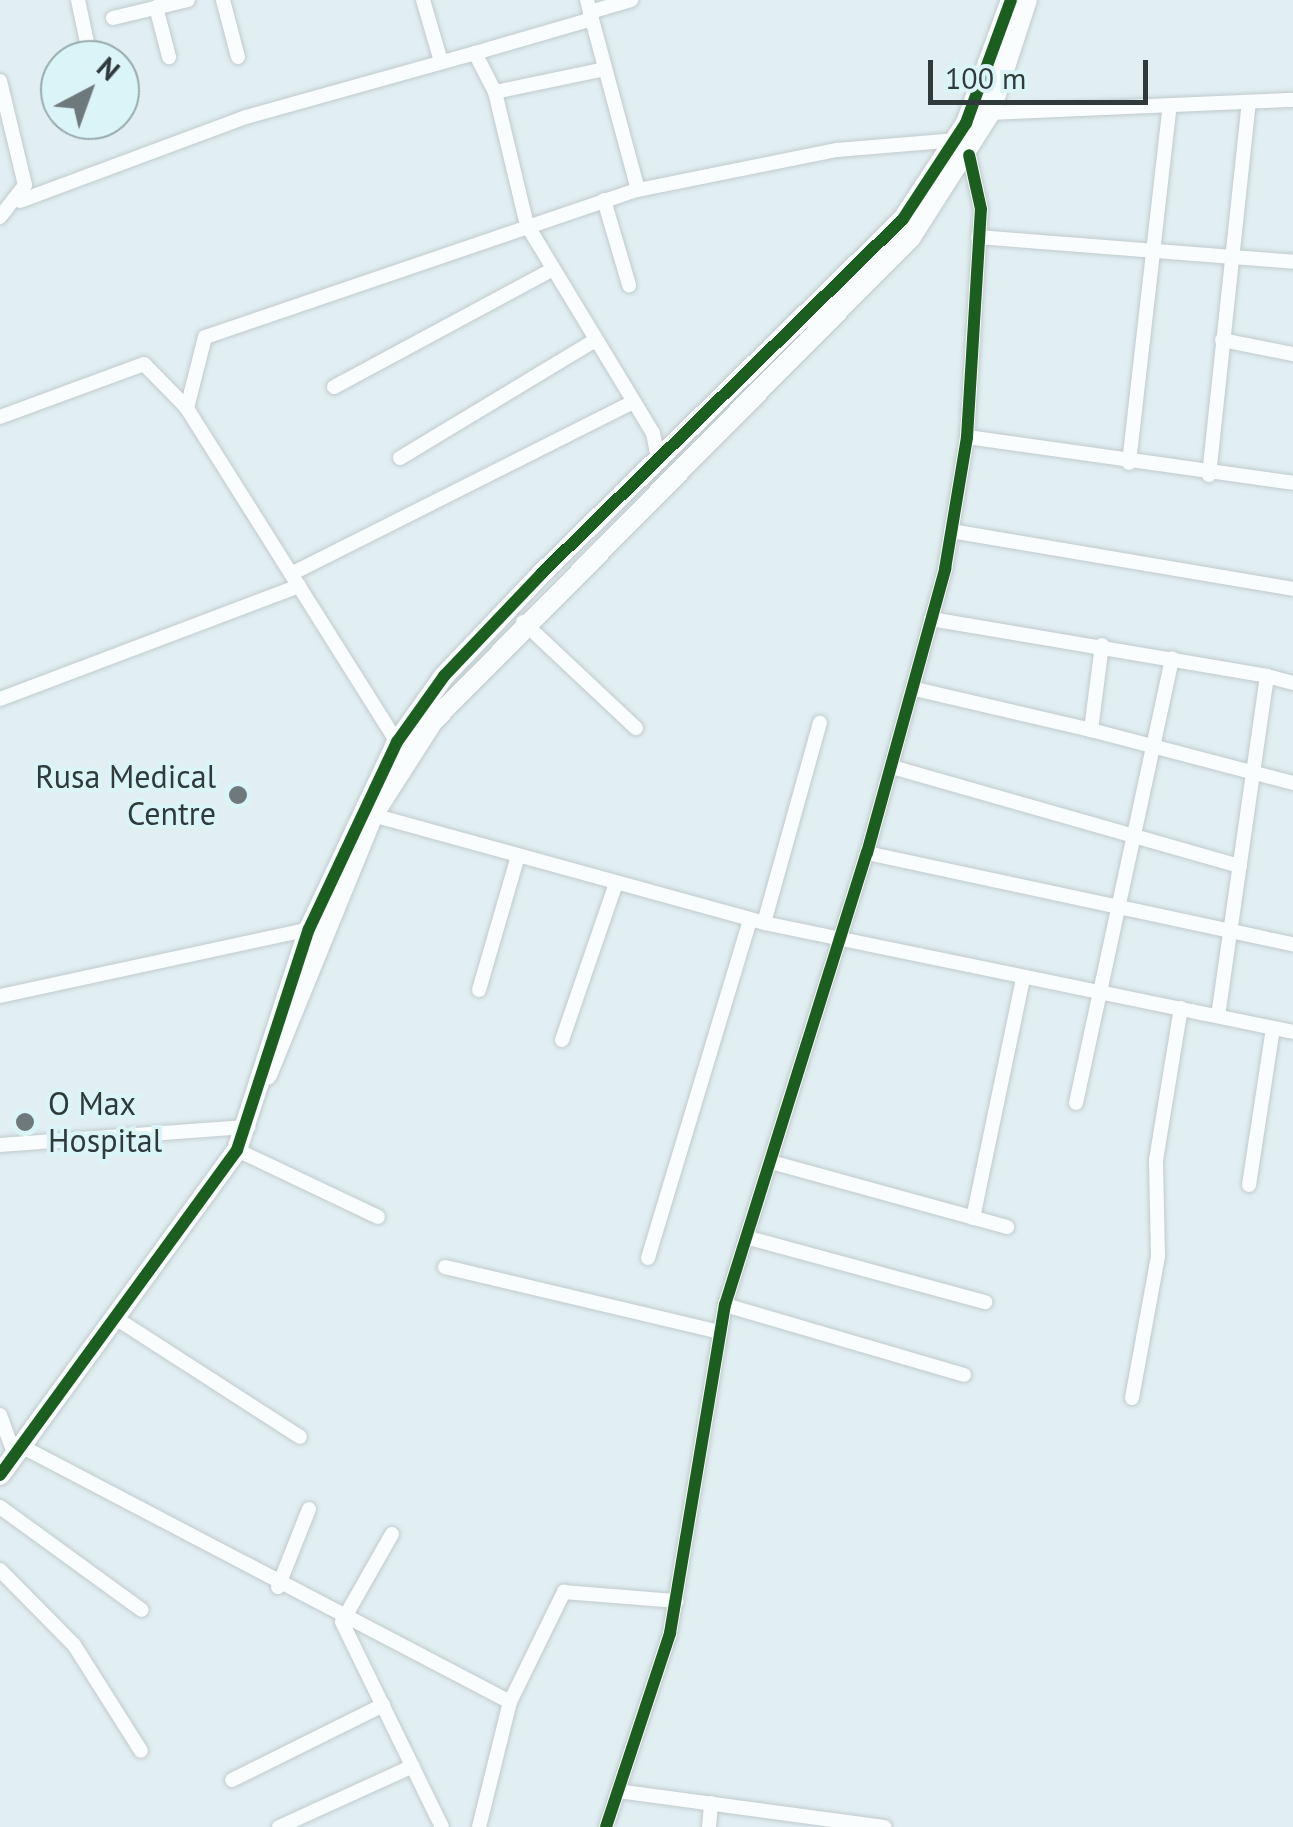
<!DOCTYPE html>
<style>
body{margin:0}
#map{position:relative;width:1293px;height:1827px;overflow:hidden;background:#e1eff2;font-family:"PT Sans",sans-serif}
div>[style]{position:absolute}
.roads{filter:drop-shadow(0 0 2px #c0cacc) drop-shadow(0 0 2px #c0cacc)}
.street>*{height:14px;margin:-7px;padding:0 7px;transform-origin:7px;border-radius:7px;background:#fafdfd}
.secondary>*{height:20px;margin:-10px;padding:0 10px;transform-origin:10px;border-radius:10px;background:#fafdfd}
.cycleway>*{height:12px;margin:-6px;padding:0 6px;transform-origin:6px;border-radius:6px;background:#1b5e20}
.dots>*{width:28px;height:28px;translate:-50% -50%;box-sizing:border-box;border:5px solid #dbf4f8;border-radius:50%}
span{translate:-50% -50%;white-space:nowrap;text-align:center;line-height:1.15;-webkit-text-stroke:8px #dbf4f8;paint-order:stroke}
.poi-label{font-size:32px;color:#303a3b}
.right{translate:-100% -50%;text-align:right}
.left{translate:0 -50%;text-align:left}
.north{position:absolute;left:40px;top:40px;width:100px;height:100px;box-sizing:border-box;background:#dbf4f8;border:2px solid #97aaac;border-radius:50%;rotate:41deg;font-size:28px;font-weight:700;line-height:40px;text-align:center;color:#303a3b}
.north::after{content:'';display:block;margin:auto;width:35px;height:45px;background:#6e797b;clip-path:polygon(50% 0,100% 100%,50% 72%,0 100%)}
.scale{position:absolute;left:928px;top:60px;width:220px;height:45px;box-sizing:border-box;border:5px solid #303a3b;border-top:0;padding-left:12px;font-size:30px;line-height:35px;white-space:nowrap;color:#303a3b;-webkit-text-stroke:8px #dbf4f8;paint-order:stroke}
</style>
<div id="map">
<div class="roads">
<div class="street">
<i style="left:78px;top:0;width:48px;rotate:78deg"></i>
<i style="left:223px;top:0;width:59px;rotate:75.3deg"></i>
<i style="left:423px;top:0;width:60px;rotate:73.7deg"></i>
<i style="left:587px;top:0;width:12px;rotate:76deg"></i>
<i style="left:590px;top:12px;width:43px;rotate:-16.3deg"></i>
<i style="left:156px;top:7px;width:52px;rotate:75.4deg"></i>
<i style="left:590px;top:12px;width:184px;rotate:74.9deg"></i>
<i style="left:113px;top:18px;width:77px;rotate:-13.5deg"></i>
<i style="left:475px;top:53px;width:122px;rotate:-16.2deg"></i>
<i style="left:0;top:81px;width:107px;rotate:76.5deg"></i>
<i style="left:25px;top:185px;width:41px;rotate:128deg"></i>
<i style="left:495px;top:92px;width:112px;rotate:-11.8deg"></i>
<i style="left:990px;top:113px;width:303px;rotate:-2.5deg"></i>
<i style="left:604px;top:200px;width:89px;rotate:73.6deg"></i>
<i style="left:20px;top:201px;width:241px;rotate:-20.4deg"></i>
<i style="left:246px;top:117px;width:238px;rotate:-15.6deg"></i>
<i style="left:475px;top:53px;width:44px;rotate:62.9deg"></i>
<i style="left:495px;top:92px;width:137px;rotate:76.5deg"></i>
<i style="left:527px;top:225px;width:243px;rotate:58.8deg"></i>
<i style="left:653px;top:433px;width:26px;rotate:79deg"></i>
<i style="left:978px;top:237px;width:316px;rotate:4.5deg"></i>
<i style="left:1222px;top:340px;width:72px;rotate:11.2deg"></i>
<i style="left:334px;top:387px;width:244px;rotate:-28.3deg"></i>
<i style="left:0;top:417px;width:153px;rotate:-20.2deg"></i>
<i style="left:144px;top:364px;width:60px;rotate:45.7deg"></i>
<i style="left:967px;top:437px;width:329px;rotate:8deg"></i>
<i style="left:400px;top:458px;width:224px;rotate:-31.1deg"></i>
<i style="left:1129px;top:463px;width:355px;rotate:-83.5deg"></i>
<i style="left:1209px;top:475px;width:374px;rotate:-83.9deg"></i>
<i style="left:951px;top:531px;width:347px;rotate:9.6deg"></i>
<i style="left:291px;top:574px;width:383px;rotate:-26.7deg"></i>
<i style="left:931px;top:619px;width:341px;rotate:9.6deg"></i>
<i style="left:1267px;top:676px;width:343px;rotate:98.2deg"></i>
<i style="left:523px;top:622px;width:155px;rotate:43.2deg"></i>
<i style="left:1102px;top:645px;width:86px;rotate:97.4deg"></i>
<i style="left:1091px;top:730px;width:209px;rotate:14.7deg"></i>
<i style="left:1267px;top:676px;width:27px;rotate:15deg"></i>
<i style="left:915px;top:689px;width:181px;rotate:13.1deg"></i>
<i style="left:0;top:699px;width:320px;rotate:-20.7deg"></i>
<i style="left:397px;top:742px;width:395px;rotate:-122.2deg"></i>
<i style="left:187px;top:408px;width:73px;rotate:-75.8deg"></i>
<i style="left:205px;top:337px;width:457px;rotate:-18.8deg"></i>
<i style="left:638px;top:190px;width:203px;rotate:-11.4deg"></i>
<i style="left:837px;top:150px;width:120px;rotate:-4.8deg"></i>
<i style="left:892px;top:767px;width:362px;rotate:15.9deg"></i>
<i style="left:373px;top:815px;width:406px;rotate:15.4deg"></i>
<i style="left:764px;top:923px;width:540px;rotate:11.64deg"></i>
<i style="left:867px;top:853px;width:436px;rotate:12.1deg"></i>
<i style="left:764px;top:923px;width:208px;rotate:-74.4deg"></i>
<i style="left:479px;top:990px;width:140px;rotate:-73.8deg"></i>
<i style="left:0;top:996px;width:316px;rotate:-12.2deg"></i>
<i style="left:562px;top:1040px;width:166px;rotate:-71deg"></i>
<i style="left:1076px;top:1103px;width:455px;rotate:-77.8deg"></i>
<i style="left:0;top:1145px;width:249px;rotate:-4.2deg"></i>
<i style="left:237px;top:1150px;width:156px;rotate:25.4deg"></i>
<i style="left:771px;top:1162px;width:245px;rotate:15.4deg"></i>
<i style="left:1249px;top:1185px;width:158px;rotate:-81.3deg"></i>
<i style="left:973px;top:1218px;width:245px;rotate:-78.2deg"></i>
<i style="left:749px;top:1238px;width:245px;rotate:15.2deg"></i>
<i style="left:648px;top:1258px;width:353px;rotate:-73.2deg"></i>
<i style="left:445px;top:1267px;width:283px;rotate:13.3deg"></i>
<i style="left:725px;top:1305px;width:249px;rotate:16.3deg"></i>
<i style="left:120px;top:1321px;width:214px;rotate:32.8deg"></i>
<i style="left:1132px;top:1398px;width:144px;rotate:-79.6deg"></i>
<i style="left:1158px;top:1256px;width:96px;rotate:-91.2deg"></i>
<i style="left:1156px;top:1160px;width:154px;rotate:-80.7deg"></i>
<i style="left:0;top:1415px;width:44px;rotate:69.9deg"></i>
<i style="left:21px;top:1446px;width:552px;rotate:27.63deg"></i>
<i style="left:0;top:1507px;width:175px;rotate:36deg"></i>
<i style="left:392px;top:1534px;width:101px;rotate:119.6deg"></i>
<i style="left:342px;top:1622px;width:228px;rotate:64deg"></i>
<i style="left:0;top:1570px;width:105px;rotate:45.4deg"></i>
<i style="left:74px;top:1645px;width:125px;rotate:57.7deg"></i>
<i style="left:278px;top:1587px;width:84px;rotate:-68.3deg"></i>
<i style="left:232px;top:1780px;width:169px;rotate:-26.4deg"></i>
<i style="left:618px;top:1791px;width:269px;rotate:7.7deg"></i>
<i style="left:279px;top:1827px;width:147px;rotate:-24.5deg"></i>
<i style="left:479px;top:1827px;width:129px;rotate:-76.1deg"></i>
<i style="left:510px;top:1702px;width:123px;rotate:-63.9deg"></i>
<i style="left:564px;top:1592px;width:113px;rotate:4.6deg"></i>
<i style="left:606px;top:1827px;width:204px;rotate:-71.7deg"></i>
<i style="left:670px;top:1633px;width:333px;rotate:-80.5deg"></i>
<i style="left:725px;top:1305px;width:474px;rotate:-72.6deg"></i>
<i style="left:867px;top:853px;width:295px;rotate:-74.6deg"></i>
<i style="left:945px;top:569px;width:134px;rotate:-80.5deg"></i>
<i style="left:967px;top:437px;width:228px;rotate:-86.5deg"></i>
<i style="left:981px;top:209px;width:55px;rotate:-102.5deg"></i>
<i style="left:709px;top:1827px;width:24px;rotate:-85deg"></i>
</div>
<div class="secondary">
<i style="left:267px;top:1075px;width:281px;rotate:-67.8deg"></i>
<i style="left:373px;top:815px;width:112px;rotate:-57.4deg"></i>
<i style="left:433px;top:721px;width:680px;rotate:-45.36deg"></i>
<i style="left:911px;top:237px;width:147px;rotate:-57.5deg"></i>
<i style="left:990px;top:113px;width:119px;rotate:-71.9deg"></i>
<i style="left:0;top:1475px;width:402px;rotate:-53.9deg"></i>
<i style="left:237px;top:1150px;width:232px;rotate:-72deg"></i>
<i style="left:309px;top:929px;width:207px;rotate:-64.8deg"></i>
<i style="left:397px;top:742px;width:81px;rotate:-54.5deg"></i>
<i style="left:444px;top:676px;width:141px;rotate:-46.4deg"></i>
<i style="left:541px;top:574px;width:507px;rotate:-44.44deg"></i>
<i style="left:903px;top:219px;width:115px;rotate:-56.7deg"></i>
<i style="left:966px;top:123px;width:131px;rotate:-69.9deg"></i>
</div>
</div>
<div class="cycleway">
<i style="left:0;top:1475px;width:402px;rotate:-53.9deg"></i>
<i style="left:237px;top:1150px;width:232px;rotate:-72deg"></i>
<i style="left:309px;top:929px;width:207px;rotate:-64.8deg"></i>
<i style="left:397px;top:742px;width:81px;rotate:-54.5deg"></i>
<i style="left:444px;top:676px;width:141px;rotate:-46.4deg"></i>
<i style="left:541px;top:574px;width:507px;rotate:-44.44deg"></i>
<i style="left:903px;top:219px;width:115px;rotate:-56.7deg"></i>
<i style="left:966px;top:123px;width:131px;rotate:-69.9deg"></i>
<i style="left:606px;top:1827px;width:204px;rotate:-71.7deg"></i>
<i style="left:670px;top:1633px;width:333px;rotate:-80.5deg"></i>
<i style="left:725px;top:1305px;width:474px;rotate:-72.6deg"></i>
<i style="left:867px;top:853px;width:295px;rotate:-74.6deg"></i>
<i style="left:945px;top:569px;width:134px;rotate:-80.5deg"></i>
<i style="left:967px;top:437px;width:228px;rotate:-86.5deg"></i>
<i style="left:981px;top:209px;width:55px;rotate:-102.5deg"></i>
</div>
<div class="dots">
<i style="left:238px;top:795px;background:#6e797b"></i>
<i style="left:25px;top:1122px;background:#6e797b"></i>
</div>
<div class="poi-label">
<span class="right" style="left:216px;top:795px">Rusa Medical<br>Centre</span>
<span class="left" style="left:48px;top:1122px">O Max<br>Hospital</span>
</div>
<div class="north">N</div>
<div class="scale">100 m</div>
</div>
